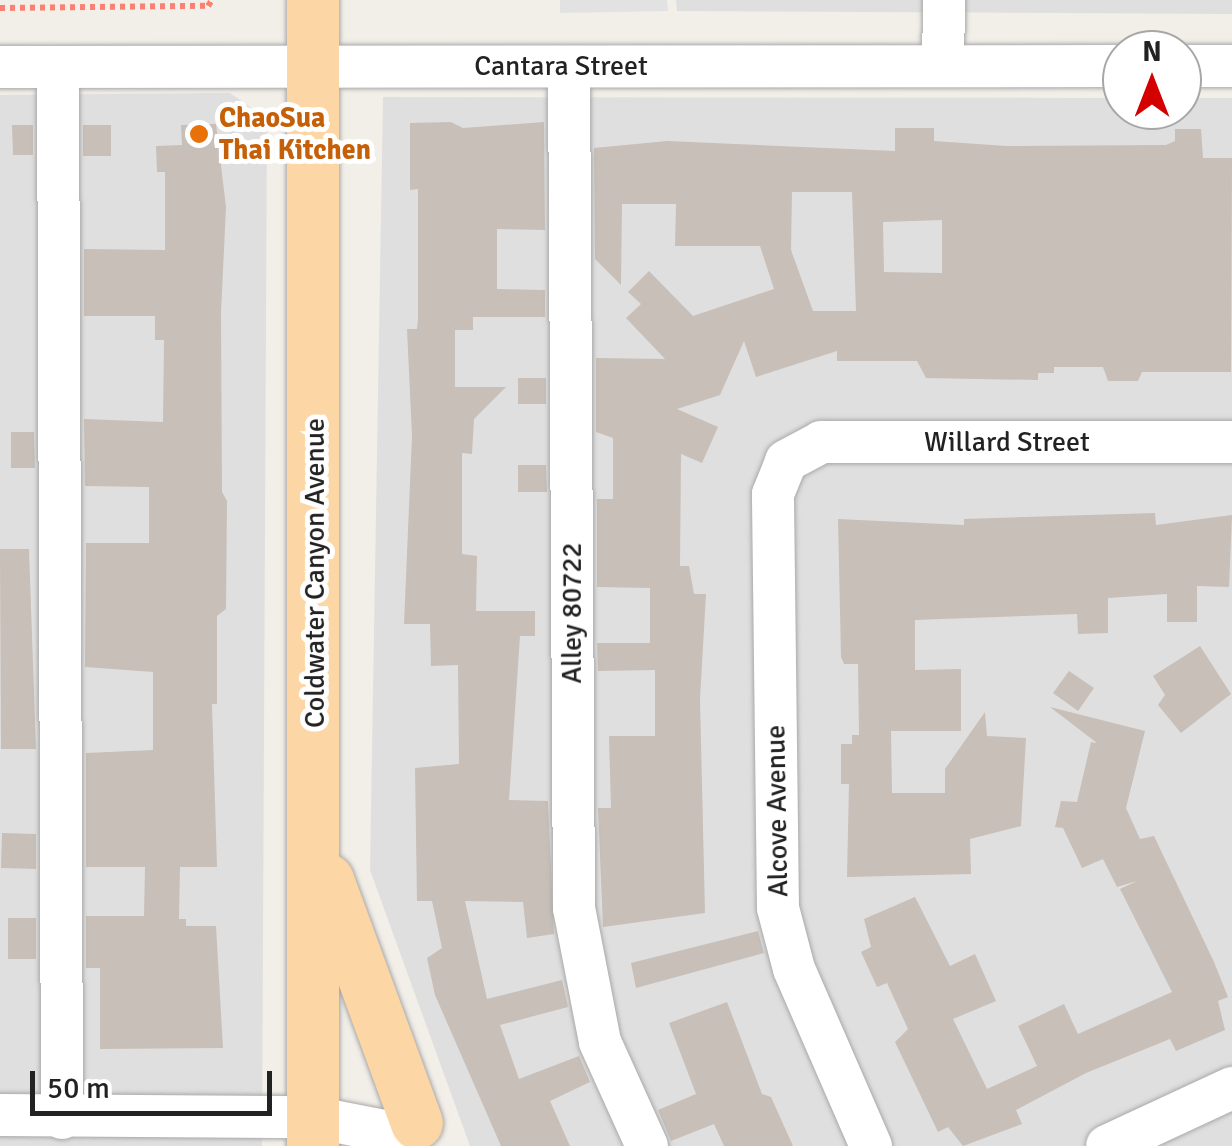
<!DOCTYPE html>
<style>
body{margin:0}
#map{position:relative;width:1232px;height:1146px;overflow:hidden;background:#f2efe9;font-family:Signika,sans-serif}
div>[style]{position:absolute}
.residential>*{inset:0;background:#e0dfdf}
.parking>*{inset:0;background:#e2e2e2}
.building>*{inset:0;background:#c7bfb8}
.path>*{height:6px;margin-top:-3px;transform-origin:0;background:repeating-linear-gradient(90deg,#fa8072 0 5px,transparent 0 10px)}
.roads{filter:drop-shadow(0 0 2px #a9a9a9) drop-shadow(0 0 2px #a9a9a9)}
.minor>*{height:42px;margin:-21px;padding:0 21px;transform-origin:21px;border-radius:21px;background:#fff}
.major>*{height:52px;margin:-26px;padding:0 26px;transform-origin:26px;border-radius:26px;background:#fcd6a4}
.dots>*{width:28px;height:28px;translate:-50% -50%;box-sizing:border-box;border:5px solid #fff;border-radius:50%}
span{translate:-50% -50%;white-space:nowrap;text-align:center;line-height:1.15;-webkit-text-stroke:10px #fff;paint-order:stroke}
.street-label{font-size:28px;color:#222}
.food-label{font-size:28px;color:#c56008;font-weight:700}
.left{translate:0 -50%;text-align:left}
.north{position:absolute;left:1102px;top:30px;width:100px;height:100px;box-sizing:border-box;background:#fff;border:2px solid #a7a7a7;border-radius:50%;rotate:0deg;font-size:28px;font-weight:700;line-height:40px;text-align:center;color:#222}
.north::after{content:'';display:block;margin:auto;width:35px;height:45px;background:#d40000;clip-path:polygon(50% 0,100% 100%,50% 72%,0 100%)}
.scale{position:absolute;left:30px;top:1071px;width:242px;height:45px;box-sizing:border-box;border:5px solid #222;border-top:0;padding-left:12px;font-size:30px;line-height:35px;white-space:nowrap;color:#222;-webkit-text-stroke:8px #fff;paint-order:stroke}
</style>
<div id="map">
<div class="residential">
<i style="clip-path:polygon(676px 0,1232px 0,1232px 14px,677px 11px)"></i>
<i style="clip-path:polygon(230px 93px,267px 119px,262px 1146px,0 1146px,0 95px)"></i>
<i style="clip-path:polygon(383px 97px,1122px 98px,1122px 110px,1182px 110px,1182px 98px,1232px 98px,1232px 1146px,470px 1146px,370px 870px)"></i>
</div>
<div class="parking">
<i style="clip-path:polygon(560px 0,667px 0,668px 11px,560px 13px)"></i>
</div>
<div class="building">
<i style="clip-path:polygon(451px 122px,463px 128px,544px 122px,545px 230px,497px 229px,497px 289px,545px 290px,545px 317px,473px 317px,473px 330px,455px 330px,455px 387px,506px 387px,474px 419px,472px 454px,462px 453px,462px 554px,477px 556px,476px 611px,535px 611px,535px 636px,520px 636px,509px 800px,548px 801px,554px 934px,527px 938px,523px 902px,465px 901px,487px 999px,562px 980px,568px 1007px,500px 1025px,519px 1079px,579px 1056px,590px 1082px,550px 1101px,570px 1146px,501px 1146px,435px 995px,427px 958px,442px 948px,432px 901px,417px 901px,415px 768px,459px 764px,458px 665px,431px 666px,430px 624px,404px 624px,412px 436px,407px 329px,417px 329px,418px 319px,418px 189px,410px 190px,410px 123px)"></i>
<i style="clip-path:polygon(216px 124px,226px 207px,221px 313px,222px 492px,227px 501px,226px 609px,217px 616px,217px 704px,212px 704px,217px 867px,180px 867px,179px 919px,186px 919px,186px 926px,216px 926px,223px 1048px,100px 1049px,100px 968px,86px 968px,86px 916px,144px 916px,145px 867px,86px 867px,86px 753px,153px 750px,153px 672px,85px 667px,86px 543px,149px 543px,149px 487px,85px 486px,84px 419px,163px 422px,164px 340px,155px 340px,155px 316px,84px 316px,84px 249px,165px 250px,165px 172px,157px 172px,156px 146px,182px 145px,181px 125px)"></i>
<i style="clip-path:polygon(12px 125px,33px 125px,33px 155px,13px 155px)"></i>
<i style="clip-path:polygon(83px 125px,111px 125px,111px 156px,83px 156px)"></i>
<i style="clip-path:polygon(evenodd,895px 128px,934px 128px,934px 141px,1006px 146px,1166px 145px,1175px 141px,1175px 129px,1201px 129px,1203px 158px,1232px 158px,1231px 372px,1142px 372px,1138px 381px,1108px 381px,1103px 367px,1054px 367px,1054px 373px,1038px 373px,1038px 380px,926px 378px,917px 361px,837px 361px,837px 351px,756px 377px,744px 341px,720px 395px,677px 409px,718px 427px,702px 463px,681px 454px,680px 566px,689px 566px,694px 594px,706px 594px,700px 699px,705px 913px,603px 927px,598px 808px,611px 808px,609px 736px,655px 736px,655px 670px,598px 671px,597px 643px,650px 643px,650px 588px,597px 587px,597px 499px,613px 499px,613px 438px,596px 432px,596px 358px,665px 359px,626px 318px,641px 304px,628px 292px,649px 271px,693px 316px,774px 289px,760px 246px,675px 246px,676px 204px,622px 204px,621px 285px,595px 259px,594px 148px,667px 141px,895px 151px,895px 128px,792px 192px,852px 192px,856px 311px,813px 311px,791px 250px,792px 192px,895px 128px,942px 220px,942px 273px,884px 272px,883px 222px,942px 220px)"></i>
<i style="clip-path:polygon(518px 378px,546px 378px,546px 404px,518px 404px)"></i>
<i style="clip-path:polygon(11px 432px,34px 432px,35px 468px,11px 468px)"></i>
<i style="clip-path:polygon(518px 465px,546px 465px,547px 492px,518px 492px)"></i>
<i style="clip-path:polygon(1155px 513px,1156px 525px,1232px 515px,1229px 587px,1197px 586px,1197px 622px,1167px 622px,1167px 594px,1108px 598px,1108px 633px,1078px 634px,1077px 614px,915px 620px,915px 670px,961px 669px,961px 731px,891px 731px,892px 793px,945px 793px,945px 769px,985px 712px,987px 736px,1026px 738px,1021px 826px,970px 839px,971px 874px,847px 877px,849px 784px,841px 784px,841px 744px,852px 744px,852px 735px,859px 735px,858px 664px,844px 664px,841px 657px,838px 519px,964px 525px,964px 519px)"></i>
<i style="clip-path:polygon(0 549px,29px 549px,36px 749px,1px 749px)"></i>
<i style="clip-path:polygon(1200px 646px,1231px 694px,1181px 733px,1158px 705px,1165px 695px,1153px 676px)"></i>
<i style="clip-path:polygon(1069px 671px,1094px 688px,1078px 711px,1053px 693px)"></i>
<i style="clip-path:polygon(1050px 707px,1145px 731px,1126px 808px,1140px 839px,1154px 836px,1214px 962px,1228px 997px,1218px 1001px,1225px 1030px,1176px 1051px,1170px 1039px,1086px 1073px,1016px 1110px,1022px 1124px,963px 1146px,948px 1127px,938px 1132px,895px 1042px,908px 1029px,887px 983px,877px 987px,861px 952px,871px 947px,864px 919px,915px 897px,950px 966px,975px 954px,996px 1001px,953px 1019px,987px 1089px,1037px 1066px,1018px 1026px,1064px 1004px,1078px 1034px,1172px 992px,1120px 889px,1137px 881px,1117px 887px,1103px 859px,1082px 868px,1063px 828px,1055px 827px,1061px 801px,1077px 802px,1091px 742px,1097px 743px)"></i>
<i style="clip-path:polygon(2px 833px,36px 834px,36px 869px,1px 868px)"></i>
<i style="clip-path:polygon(8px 918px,36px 918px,36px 959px,8px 959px)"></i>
<i style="clip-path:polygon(758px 931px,764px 953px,636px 988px,631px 963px)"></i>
<i style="clip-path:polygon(727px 1002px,762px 1094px,771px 1097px,793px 1146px,724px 1146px,714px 1124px,671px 1141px,658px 1110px,696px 1094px,669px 1023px)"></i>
</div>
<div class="path">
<i style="left:0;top:8px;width:208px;rotate:-0.6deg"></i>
<i style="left:208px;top:6px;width:7px;rotate:-56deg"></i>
</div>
<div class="roads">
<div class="minor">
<i style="left:943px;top:66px;width:66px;rotate:-89.1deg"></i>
<i style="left:1182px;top:66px;width:50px"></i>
<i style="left:0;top:67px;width:1122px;rotate:-0.05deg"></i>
<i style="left:58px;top:67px;width:1051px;rotate:89.78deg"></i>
<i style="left:569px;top:67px;width:841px;rotate:89.66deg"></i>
<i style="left:574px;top:908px;width:136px;rotate:79deg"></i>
<i style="left:600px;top:1042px;width:114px;rotate:65.7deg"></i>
<i style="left:0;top:1115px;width:313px;rotate:0.4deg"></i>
<i style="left:313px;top:1117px;width:77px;rotate:11.2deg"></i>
<i style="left:389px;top:1132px;width:19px;rotate:47deg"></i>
<i style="left:871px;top:1146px;width:193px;rotate:-113.5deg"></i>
<i style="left:794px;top:969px;width:63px;rotate:-104.7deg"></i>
<i style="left:778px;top:908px;width:414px;rotate:-90.7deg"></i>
<i style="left:773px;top:494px;width:35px;rotate:-68deg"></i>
<i style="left:786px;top:461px;width:40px;rotate:-28deg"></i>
<i style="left:821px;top:442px;width:411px"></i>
<i style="left:1107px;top:1146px;width:138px;rotate:-24.9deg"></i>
</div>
<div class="major">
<i style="left:328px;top:880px;width:259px;rotate:69.9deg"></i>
<i style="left:313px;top:1146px;width:1146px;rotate:-90deg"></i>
</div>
</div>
<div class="dots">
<i style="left:199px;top:134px;background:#e8710a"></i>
</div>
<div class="street-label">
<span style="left:561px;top:66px">Cantara Street</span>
<span style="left:1007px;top:442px">Willard Street</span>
<span style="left:315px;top:573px;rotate:-90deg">Coldwater Canyon Avenue</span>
<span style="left:572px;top:613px;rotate:-90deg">Alley 80722</span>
<span style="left:777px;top:811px;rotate:-91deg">Alcove Avenue</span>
</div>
<div class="food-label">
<span class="left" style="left:219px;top:134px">ChaoSua<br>Thai Kitchen</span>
</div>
<div class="north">N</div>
<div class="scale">50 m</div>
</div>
